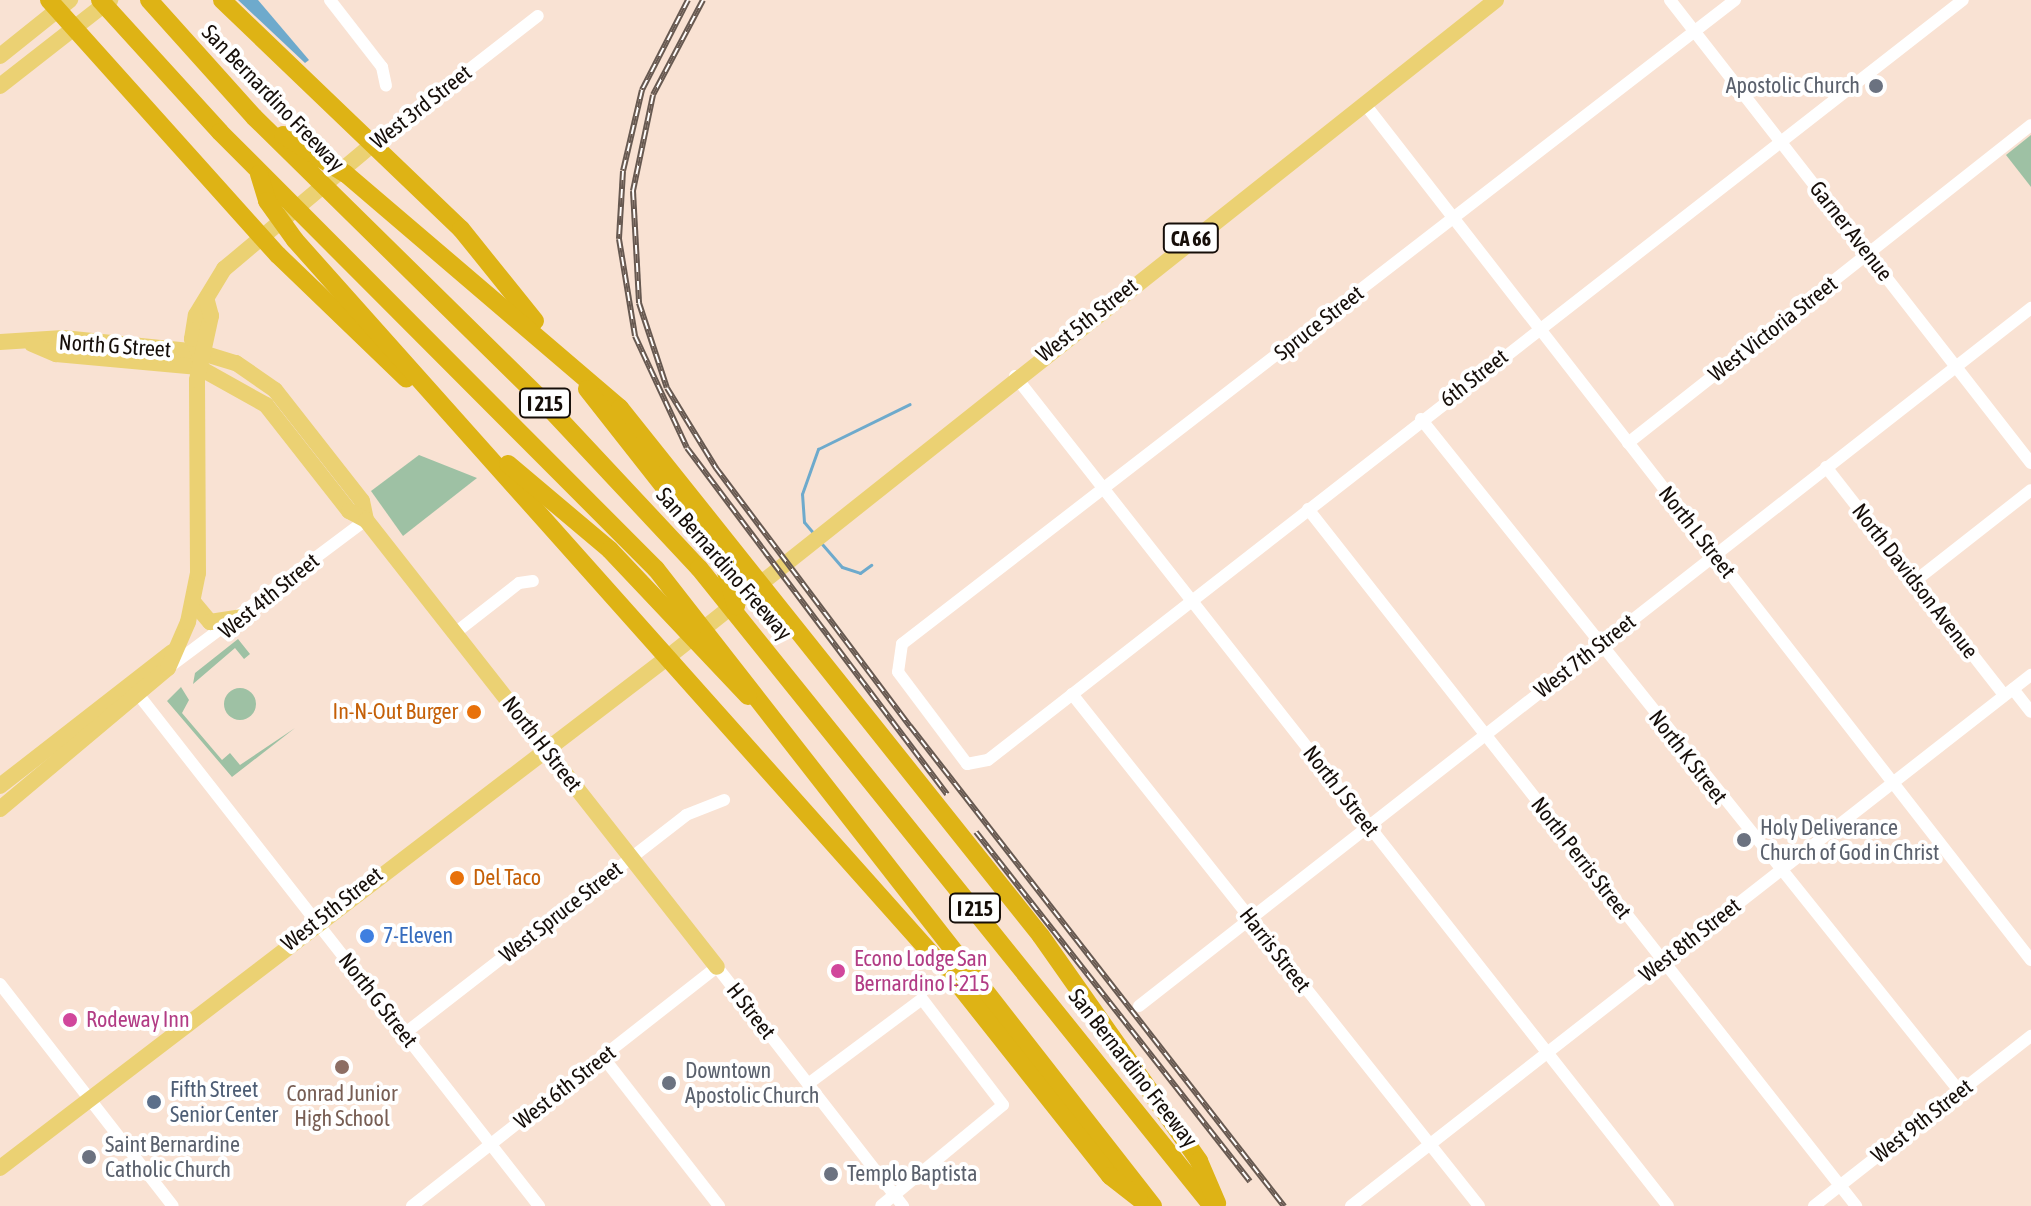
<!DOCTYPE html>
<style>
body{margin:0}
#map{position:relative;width:2031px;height:1206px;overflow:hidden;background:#f9e2d3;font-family:"Asap Condensed",sans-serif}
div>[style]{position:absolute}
.green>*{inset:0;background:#9ec1a4}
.round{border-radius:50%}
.water>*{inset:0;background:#6eaacc}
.stream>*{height:3px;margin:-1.5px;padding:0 1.5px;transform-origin:1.5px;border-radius:1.5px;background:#6eaacc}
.minor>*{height:12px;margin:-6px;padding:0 6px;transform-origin:6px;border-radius:6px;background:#fff}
.major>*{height:16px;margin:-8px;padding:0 8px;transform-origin:8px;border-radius:8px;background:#ebd173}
.highway>*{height:18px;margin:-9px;padding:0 9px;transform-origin:9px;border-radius:9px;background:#deb315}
.rail>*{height:6px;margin-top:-3px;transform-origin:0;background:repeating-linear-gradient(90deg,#fff 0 9px,#675951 0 18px);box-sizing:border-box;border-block:2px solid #675951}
.dots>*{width:22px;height:22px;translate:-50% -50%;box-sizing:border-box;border:4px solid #fff;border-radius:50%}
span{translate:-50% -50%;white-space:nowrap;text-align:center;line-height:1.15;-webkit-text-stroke:8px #fff;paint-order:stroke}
.shield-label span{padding:2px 6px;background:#fff;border:2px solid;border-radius:6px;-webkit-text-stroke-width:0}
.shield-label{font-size:20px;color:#160e09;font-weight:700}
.worship-label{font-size:22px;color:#5b616d}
.right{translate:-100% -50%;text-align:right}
.left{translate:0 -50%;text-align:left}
.street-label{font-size:22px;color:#160e09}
.food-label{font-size:22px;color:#c56008}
.shop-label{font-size:22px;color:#366cbe}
.hotel-label{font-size:22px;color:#b23c85}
.service-label{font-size:22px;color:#4e5e75}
.education-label{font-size:22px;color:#785e54}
</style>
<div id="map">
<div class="green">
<i style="clip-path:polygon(2031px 135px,2031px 187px,2006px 155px)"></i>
<i style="clip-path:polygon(419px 455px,477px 478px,403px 536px,371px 491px)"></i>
<i style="clip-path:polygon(238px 639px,250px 654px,244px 659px,235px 648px,193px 684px,195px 673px)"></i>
<i style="clip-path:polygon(181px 687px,189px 700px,182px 713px,222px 760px,230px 753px,240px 765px,295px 728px,232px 777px,167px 701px)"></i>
<i class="round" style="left:224px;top:688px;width:32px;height:32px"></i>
</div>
<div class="water">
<i style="clip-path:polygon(238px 0,258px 0,309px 60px,305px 63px)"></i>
</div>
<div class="stream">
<i style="left:815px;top:535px;width:17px;rotate:-130deg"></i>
<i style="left:804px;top:522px;width:28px;rotate:-94deg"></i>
<i style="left:802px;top:494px;width:48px;rotate:-70.4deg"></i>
<i style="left:818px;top:449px;width:102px;rotate:-26.1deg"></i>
<i style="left:822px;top:544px;width:30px;rotate:49deg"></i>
<i style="left:842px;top:567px;width:19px;rotate:18deg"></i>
<i style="left:860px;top:573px;width:14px;rotate:-36deg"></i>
</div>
<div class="minor">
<i style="left:330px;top:0;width:85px;rotate:52.2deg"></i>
<i style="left:382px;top:67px;width:19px;rotate:78deg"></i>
<i style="left:1670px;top:0;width:587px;rotate:52.06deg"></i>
<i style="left:1735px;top:0;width:1053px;rotate:142.29deg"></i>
<i style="left:902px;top:644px;width:28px;rotate:98deg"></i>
<i style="left:898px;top:672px;width:115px;rotate:53.1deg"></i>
<i style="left:967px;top:764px;width:21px;rotate:-11deg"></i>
<i style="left:988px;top:760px;width:1236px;rotate:-37.94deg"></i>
<i style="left:1364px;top:103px;width:1086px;rotate:52.11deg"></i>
<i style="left:372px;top:145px;width:210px;rotate:-37.9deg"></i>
<i style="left:1015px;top:376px;width:1056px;rotate:51.81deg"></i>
<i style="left:1421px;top:419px;width:862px;rotate:51.31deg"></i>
<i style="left:1628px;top:443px;width:513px;rotate:-38.28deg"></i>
<i style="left:1826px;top:467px;width:289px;rotate:52deg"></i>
<i style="left:1308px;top:509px;width:887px;rotate:51.82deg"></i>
<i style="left:1915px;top:581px;width:147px;rotate:-38.1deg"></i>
<i style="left:455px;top:633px;width:81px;rotate:-38deg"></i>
<i style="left:519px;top:583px;width:14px;rotate:-8deg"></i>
<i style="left:168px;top:668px;width:247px;rotate:-36.8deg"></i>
<i style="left:134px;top:689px;width:657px;rotate:51.93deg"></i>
<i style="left:2013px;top:689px;width:29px;rotate:52deg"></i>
<i style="left:1072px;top:694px;width:654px;rotate:51.52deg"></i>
<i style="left:0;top:984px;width:281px;rotate:52.1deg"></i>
<i style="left:1139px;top:1006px;width:1133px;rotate:-38.04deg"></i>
<i style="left:404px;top:1034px;width:357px;rotate:-37.8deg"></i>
<i style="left:686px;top:815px;width:41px;rotate:-21.5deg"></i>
<i style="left:603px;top:1057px;width:189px;rotate:52.1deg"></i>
<i style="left:808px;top:1084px;width:142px;rotate:-36.7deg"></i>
<i style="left:922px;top:999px;width:133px;rotate:52.6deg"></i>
<i style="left:1003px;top:1105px;width:158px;rotate:140.4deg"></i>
<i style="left:412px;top:1206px;width:387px;rotate:-38.1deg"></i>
<i style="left:717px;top:967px;width:303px;rotate:52.1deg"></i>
<i style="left:1351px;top:1206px;width:863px;rotate:-37.99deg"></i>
<i style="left:1814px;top:1206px;width:276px;rotate:-38.1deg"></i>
</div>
<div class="major">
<i style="left:0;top:56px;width:90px;rotate:-38.7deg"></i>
<i style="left:0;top:86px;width:140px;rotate:-38deg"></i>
<i style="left:0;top:342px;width:63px;rotate:-3.6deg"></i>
<i style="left:63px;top:338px;width:137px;rotate:5.9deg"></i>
<i style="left:199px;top:352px;width:39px;rotate:17deg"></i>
<i style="left:236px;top:363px;width:47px;rotate:34.7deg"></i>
<i style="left:275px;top:390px;width:141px;rotate:51.9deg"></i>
<i style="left:362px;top:501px;width:19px;rotate:78deg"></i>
<i style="left:32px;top:344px;width:26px;rotate:23deg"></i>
<i style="left:56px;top:354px;width:143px;rotate:5.2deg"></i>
<i style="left:198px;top:367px;width:78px;rotate:29.2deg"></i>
<i style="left:266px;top:405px;width:135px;rotate:51.9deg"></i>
<i style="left:349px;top:511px;width:19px;rotate:28deg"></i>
<i style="left:366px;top:520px;width:568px;rotate:51.86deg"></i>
<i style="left:199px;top:352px;width:15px;rotate:-118deg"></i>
<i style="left:192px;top:339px;width:24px;rotate:-81deg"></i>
<i style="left:196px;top:315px;width:54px;rotate:-58.7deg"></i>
<i style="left:224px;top:269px;width:193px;rotate:-40deg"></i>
<i style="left:194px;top:603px;width:25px;rotate:50deg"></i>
<i style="left:210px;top:622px;width:33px;rotate:-9deg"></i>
<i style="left:0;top:786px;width:218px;rotate:-37.9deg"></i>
<i style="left:0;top:809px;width:219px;rotate:-40deg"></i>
<i style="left:168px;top:668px;width:50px;rotate:-66.5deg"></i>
<i style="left:188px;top:622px;width:50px;rotate:-78.5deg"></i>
<i style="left:198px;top:573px;width:193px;rotate:-90.3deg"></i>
<i style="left:197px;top:380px;width:66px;rotate:-77.7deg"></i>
<i style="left:211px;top:316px;width:16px;rotate:-105deg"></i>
<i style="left:0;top:1168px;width:841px;rotate:-37.41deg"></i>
<i style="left:668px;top:657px;width:1057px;rotate:-38.43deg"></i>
</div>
<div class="highway">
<i style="left:49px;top:0;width:343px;rotate:48.1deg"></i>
<i style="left:278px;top:255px;width:178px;rotate:43.9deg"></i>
<i style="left:100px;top:0;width:178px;rotate:47.7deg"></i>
<i style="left:220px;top:132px;width:617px;rotate:45.07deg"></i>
<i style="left:656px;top:569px;width:808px;rotate:52.04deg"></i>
<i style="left:149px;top:0;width:157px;rotate:48.1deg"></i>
<i style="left:254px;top:117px;width:397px;rotate:44.5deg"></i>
<i style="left:537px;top:395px;width:237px;rotate:46.9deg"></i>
<i style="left:699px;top:568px;width:819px;rotate:51.2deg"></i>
<i style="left:222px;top:0;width:331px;rotate:43.8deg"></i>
<i style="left:461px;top:229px;width:118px;rotate:51.2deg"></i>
<i style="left:283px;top:135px;width:74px;rotate:31.8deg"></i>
<i style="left:346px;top:174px;width:360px;rotate:40.5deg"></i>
<i style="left:620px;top:408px;width:675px;rotate:51.43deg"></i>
<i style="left:1041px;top:936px;width:275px;rotate:54.9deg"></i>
<i style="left:1199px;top:1161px;width:46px;rotate:66.8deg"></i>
<i style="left:259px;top:174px;width:28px;rotate:73deg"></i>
<i style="left:267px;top:201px;width:48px;rotate:54.3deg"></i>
<i style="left:295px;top:240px;width:990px;rotate:48.28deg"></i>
<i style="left:954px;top:979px;width:251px;rotate:51.6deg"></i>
<i style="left:1110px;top:1176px;width:37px;rotate:38deg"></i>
<i style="left:587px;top:389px;width:220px;rotate:51.8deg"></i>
<i style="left:723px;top:562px;width:46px;rotate:73.5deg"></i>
<i style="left:508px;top:464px;width:133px;rotate:40.1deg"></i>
<i style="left:610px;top:550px;width:201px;rotate:46.6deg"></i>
</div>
<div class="rail">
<i style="left:688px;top:0;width:101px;rotate:117.1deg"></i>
<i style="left:642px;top:90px;width:83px;rotate:103.2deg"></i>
<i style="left:623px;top:171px;width:68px;rotate:93.4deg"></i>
<i style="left:619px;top:239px;width:98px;rotate:80.6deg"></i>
<i style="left:635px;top:336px;width:123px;rotate:65.1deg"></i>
<i style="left:687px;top:448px;width:433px;rotate:53.1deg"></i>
<i style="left:703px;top:0;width:107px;rotate:117.8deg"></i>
<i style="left:653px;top:95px;width:98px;rotate:101.8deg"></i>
<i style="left:633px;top:191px;width:112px;rotate:86.9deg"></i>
<i style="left:639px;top:303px;width:89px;rotate:71.8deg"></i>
<i style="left:667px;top:388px;width:94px;rotate:58.5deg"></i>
<i style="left:716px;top:468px;width:323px;rotate:53.1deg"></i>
<i style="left:910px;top:726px;width:609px;rotate:52.08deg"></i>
<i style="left:976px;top:832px;width:444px;rotate:51.9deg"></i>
</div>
<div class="dots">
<i style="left:1876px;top:86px;background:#6b7280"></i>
<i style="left:474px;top:712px;background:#e8710a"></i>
<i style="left:1744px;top:840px;background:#6b7280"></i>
<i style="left:457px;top:878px;background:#e8710a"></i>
<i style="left:367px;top:936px;background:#3f7fe0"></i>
<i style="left:838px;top:971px;background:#d1479c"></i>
<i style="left:70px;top:1020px;background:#d1479c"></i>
<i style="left:342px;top:1067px;background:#8d6e63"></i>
<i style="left:669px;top:1083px;background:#6b7280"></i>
<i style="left:154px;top:1102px;background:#5c6f8a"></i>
<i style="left:89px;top:1157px;background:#6b7280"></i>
<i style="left:831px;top:1174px;background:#6b7280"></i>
</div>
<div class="shield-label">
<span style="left:1191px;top:238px">CA 66</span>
<span style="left:545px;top:403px">I 215</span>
<span style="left:975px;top:908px">I 215</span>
</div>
<div class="worship-label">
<span class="right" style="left:1860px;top:86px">Apostolic Church</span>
<span class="left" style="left:1760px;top:840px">Holy Deliverance<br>Church of God in Christ</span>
<span class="left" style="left:685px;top:1083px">Downtown<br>Apostolic Church</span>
<span class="left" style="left:105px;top:1157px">Saint Bernardine<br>Catholic Church</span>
<span class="left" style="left:847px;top:1174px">Templo Baptista</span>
</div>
<div class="street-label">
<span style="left:273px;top:98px;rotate:46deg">San Bernardino Freeway</span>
<span style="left:421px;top:107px;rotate:-38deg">West 3rd Street</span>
<span style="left:1851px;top:231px;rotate:52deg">Garner Avenue</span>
<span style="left:1087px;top:320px;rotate:-38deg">West 5th Street</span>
<span style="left:1319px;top:323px;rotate:-38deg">Spruce Street</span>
<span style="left:1773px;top:329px;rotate:-38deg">West Victoria Street</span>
<span style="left:115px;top:346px;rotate:4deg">North G Street</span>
<span style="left:1474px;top:378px;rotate:-38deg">6th Street</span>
<span style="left:1697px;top:532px;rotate:52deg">North L Street</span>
<span style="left:724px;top:564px;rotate:49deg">San Bernardino Freeway</span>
<span style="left:1915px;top:581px;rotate:52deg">North Davidson Avenue</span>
<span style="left:269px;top:596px;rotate:-39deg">West 4th Street</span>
<span style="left:1585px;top:656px;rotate:-38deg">West 7th Street</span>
<span style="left:542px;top:744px;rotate:52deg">North H Street</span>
<span style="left:1688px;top:757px;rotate:52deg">North K Street</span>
<span style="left:1341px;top:791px;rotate:52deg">North J Street</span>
<span style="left:1581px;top:858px;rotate:52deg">North Perris Street</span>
<span style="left:332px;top:909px;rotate:-38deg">West 5th Street</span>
<span style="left:561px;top:912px;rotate:-38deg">West Spruce Street</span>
<span style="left:1690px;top:940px;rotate:-38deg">West 8th Street</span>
<span style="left:1275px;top:950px;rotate:52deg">Harris Street</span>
<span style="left:378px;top:1000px;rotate:52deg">North G Street</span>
<span style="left:751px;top:1011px;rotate:52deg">H Street</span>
<span style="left:1133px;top:1068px;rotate:52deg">San Bernardino Freeway</span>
<span style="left:565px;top:1087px;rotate:-38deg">West 6th Street</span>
<span style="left:1922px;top:1121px;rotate:-38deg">West 9th Street</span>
</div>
<div class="food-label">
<span class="right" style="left:458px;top:712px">In-N-Out Burger</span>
<span class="left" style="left:473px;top:878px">Del Taco</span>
</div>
<div class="shop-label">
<span class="left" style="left:383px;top:936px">7-Eleven</span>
</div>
<div class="hotel-label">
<span class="left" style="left:854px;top:971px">Econo Lodge San<br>Bernardino I-215</span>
<span class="left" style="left:86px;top:1020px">Rodeway Inn</span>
</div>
<div class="service-label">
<span class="left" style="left:170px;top:1102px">Fifth Street<br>Senior Center</span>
</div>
<div class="education-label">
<span style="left:342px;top:1106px">Conrad Junior<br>High School</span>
</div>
</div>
